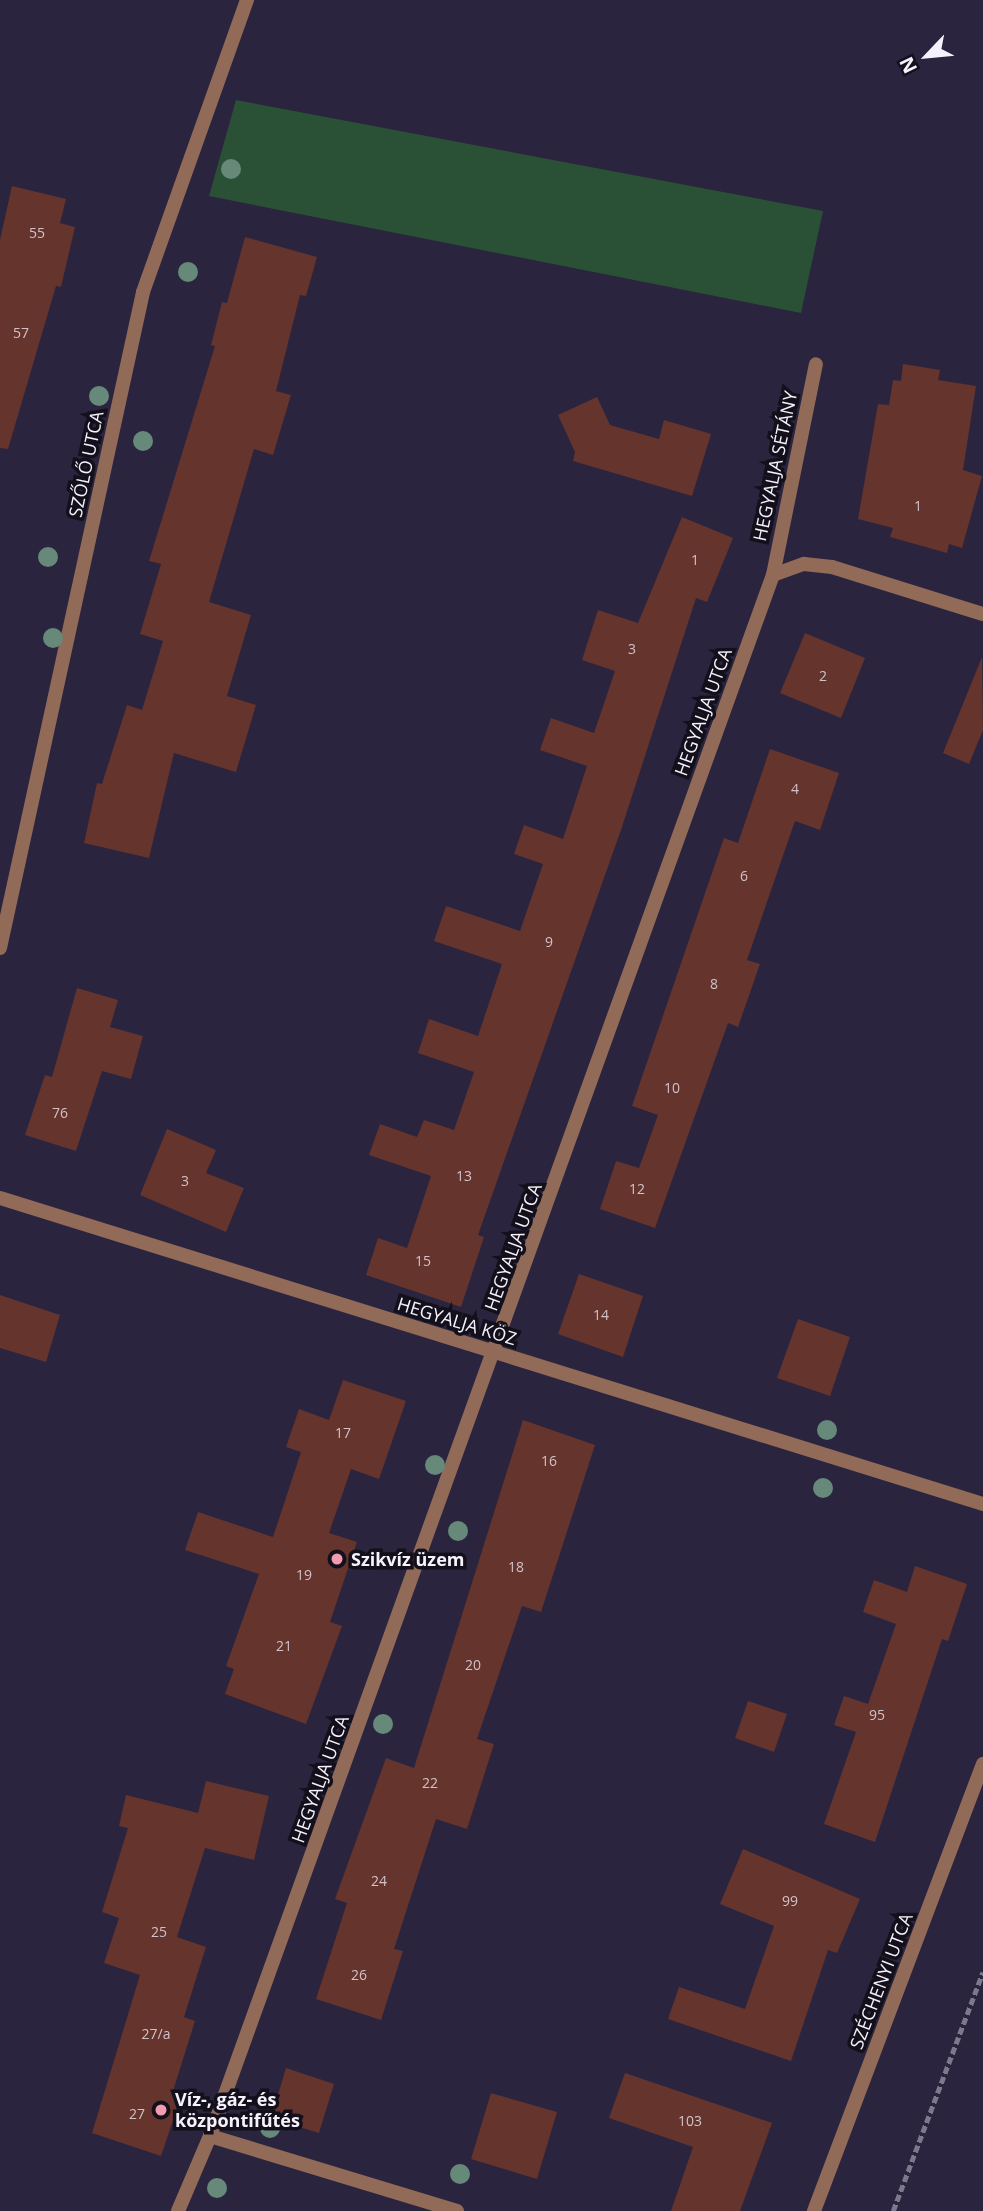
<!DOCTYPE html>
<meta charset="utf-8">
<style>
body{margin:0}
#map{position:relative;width:983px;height:2211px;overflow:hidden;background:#2b243e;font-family:"Open Sans",sans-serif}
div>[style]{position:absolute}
.green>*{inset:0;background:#2a5135}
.building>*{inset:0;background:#64342d}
.path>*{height:4.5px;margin-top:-2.25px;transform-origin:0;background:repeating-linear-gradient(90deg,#7d788c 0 7px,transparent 0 10.5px)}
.minor>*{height:14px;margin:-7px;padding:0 7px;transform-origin:7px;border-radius:7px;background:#926b58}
.trees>*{width:20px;height:20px;margin:-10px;border-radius:50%;background:#668979}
.dots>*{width:19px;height:19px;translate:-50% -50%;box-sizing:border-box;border:4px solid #13101b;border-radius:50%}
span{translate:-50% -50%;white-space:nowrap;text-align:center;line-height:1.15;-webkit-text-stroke:7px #13101b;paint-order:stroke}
.number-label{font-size:14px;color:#d1c2c9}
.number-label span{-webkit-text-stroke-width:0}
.street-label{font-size:18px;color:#f5f2fd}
.poi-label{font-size:18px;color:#f5f2fd;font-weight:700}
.left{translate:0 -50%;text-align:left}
.north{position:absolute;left:892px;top:21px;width:70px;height:70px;-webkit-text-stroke:5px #13101b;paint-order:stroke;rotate:244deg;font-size:19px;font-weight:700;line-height:28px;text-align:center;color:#f5f2fd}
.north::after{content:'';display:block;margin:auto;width:24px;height:32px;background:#f5f2fd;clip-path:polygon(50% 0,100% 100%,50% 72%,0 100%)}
</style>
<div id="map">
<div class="green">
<i style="clip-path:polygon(236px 100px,823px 211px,801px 313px,209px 196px)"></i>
</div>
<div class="building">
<i style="clip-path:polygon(12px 186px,66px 199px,60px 223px,75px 227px,61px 287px,56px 286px,8px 449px,0 448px,0 240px)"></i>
<i style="clip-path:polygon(245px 237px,317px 257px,306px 296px,300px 295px,276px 391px,291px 395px,273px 455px,254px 449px,209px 602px,251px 615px,227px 696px,256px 705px,236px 772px,174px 753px,149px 858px,84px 843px,97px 783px,102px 784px,127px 705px,142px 710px,163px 641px,140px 634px,161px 564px,149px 561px,215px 346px,211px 345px,222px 302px,227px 303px)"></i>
<i style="clip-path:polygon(903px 364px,940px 370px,938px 380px,976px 386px,963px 470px,982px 476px,962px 548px,949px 544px,947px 553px,890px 537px,893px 528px,858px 519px,878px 404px,889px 405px,893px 380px,901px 381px)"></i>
<i style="clip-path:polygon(597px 397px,610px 425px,659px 439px,664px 420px,711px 434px,692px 496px,573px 461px,575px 452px,558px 415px)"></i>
<i style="clip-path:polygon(682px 517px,733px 538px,707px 602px,696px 598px,622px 827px,478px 1235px,484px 1237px,461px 1307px,366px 1275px,378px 1238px,407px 1248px,431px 1176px,369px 1155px,380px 1124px,417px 1137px,424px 1120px,454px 1130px,474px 1072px,418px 1053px,429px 1019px,478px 1036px,502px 964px,434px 941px,446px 906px,520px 931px,543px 864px,514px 854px,524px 825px,563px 839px,587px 766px,540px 750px,551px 718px,594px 733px,615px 671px,582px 660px,598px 610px,638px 623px)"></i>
<i style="clip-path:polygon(805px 633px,865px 658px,841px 718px,780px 693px)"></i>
<i style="clip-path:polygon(982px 657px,983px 730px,969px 764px,943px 753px)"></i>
<i style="clip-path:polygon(770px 749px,839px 773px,820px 830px,795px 821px,747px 960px,760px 964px,738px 1027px,728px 1023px,655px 1228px,600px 1209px,616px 1161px,639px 1168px,658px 1115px,632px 1106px,724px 838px,738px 843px)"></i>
<i style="clip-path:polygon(77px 988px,118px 1000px,110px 1027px,143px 1036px,131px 1079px,102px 1071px,76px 1151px,25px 1135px,45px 1075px,52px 1077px)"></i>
<i style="clip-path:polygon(167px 1129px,216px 1150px,206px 1173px,244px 1188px,226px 1232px,140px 1195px)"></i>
<i style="clip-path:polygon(579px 1274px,643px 1296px,623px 1357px,558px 1334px)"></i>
<i style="clip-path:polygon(0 1295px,60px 1315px,46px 1362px,0 1348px)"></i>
<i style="clip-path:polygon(798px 1319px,850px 1337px,830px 1396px,777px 1378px)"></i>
<i style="clip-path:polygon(343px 1380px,406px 1401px,379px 1479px,351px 1469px,329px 1533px,357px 1542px,330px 1622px,342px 1626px,306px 1724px,225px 1694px,234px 1669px,226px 1666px,259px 1574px,185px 1550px,198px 1512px,273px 1537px,301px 1452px,286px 1447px,299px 1409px,329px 1420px)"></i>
<i style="clip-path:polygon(523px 1420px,595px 1445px,541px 1612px,522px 1606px,477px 1739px,494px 1744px,467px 1829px,436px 1819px,394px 1949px,403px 1951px,381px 2020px,316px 1999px,347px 1903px,335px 1899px,386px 1758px,414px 1768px)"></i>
<i style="clip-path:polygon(915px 1566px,967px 1584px,948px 1641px,942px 1639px,875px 1842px,824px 1824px,856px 1732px,834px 1725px,844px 1696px,868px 1704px,896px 1624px,863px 1612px,874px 1580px,907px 1592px)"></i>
<i style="clip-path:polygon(748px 1701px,787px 1714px,774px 1752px,735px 1738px)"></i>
<i style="clip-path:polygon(206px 1781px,269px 1796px,254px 1860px,205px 1848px,177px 1937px,206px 1947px,184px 2017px,195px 2021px,173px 2091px,182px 2094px,161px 2156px,92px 2133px,140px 1975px,104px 1963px,119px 1918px,102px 1912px,128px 1828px,119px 1826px,126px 1795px,198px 1813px)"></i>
<i style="clip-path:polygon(743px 1849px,860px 1899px,837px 1953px,828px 1950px,791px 2061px,668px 2019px,679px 1987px,745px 2009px,774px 1926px,720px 1904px)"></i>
<i style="clip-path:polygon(286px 2068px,334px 2084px,319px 2133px,271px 2118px)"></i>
<i style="clip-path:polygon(625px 2073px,772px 2123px,740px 2211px,671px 2211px,693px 2147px,609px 2118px)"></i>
<i style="clip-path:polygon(491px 2093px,557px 2112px,537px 2179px,471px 2159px)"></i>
</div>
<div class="path">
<i style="left:893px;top:2211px;width:255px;rotate:-69.4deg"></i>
</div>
<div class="minor">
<i style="left:773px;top:575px;width:215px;rotate:-78.5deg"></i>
<i style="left:0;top:948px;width:671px;rotate:-77.7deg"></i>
<i style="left:143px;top:292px;width:310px;rotate:-70.4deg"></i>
<i style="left:0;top:1198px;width:1030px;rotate:17.29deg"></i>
<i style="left:178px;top:2211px;width:82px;rotate:-66.9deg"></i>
<i style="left:457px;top:2211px;width:258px;rotate:-163.1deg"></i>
<i style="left:210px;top:2136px;width:1659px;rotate:-70.17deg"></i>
<i style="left:773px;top:575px;width:33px;rotate:-20deg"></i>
<i style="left:804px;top:564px;width:28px;rotate:6deg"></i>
<i style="left:832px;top:567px;width:158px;rotate:17.3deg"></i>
<i style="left:814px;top:2211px;width:478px;rotate:-69.3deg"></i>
</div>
<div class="trees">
<i style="left:231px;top:169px"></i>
<i style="left:188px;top:272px"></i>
<i style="left:99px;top:396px"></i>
<i style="left:143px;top:441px"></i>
<i style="left:48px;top:557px"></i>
<i style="left:53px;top:638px"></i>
<i style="left:827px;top:1430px"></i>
<i style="left:435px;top:1465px"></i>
<i style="left:823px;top:1488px"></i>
<i style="left:458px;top:1531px"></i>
<i style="left:383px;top:1724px"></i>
<i style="left:270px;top:2128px"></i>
<i style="left:460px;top:2174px"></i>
<i style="left:217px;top:2188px"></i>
</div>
<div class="dots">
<i style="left:337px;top:1559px;background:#f19ab0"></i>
<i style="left:161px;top:2110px;background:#f19ab0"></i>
</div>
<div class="number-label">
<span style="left:37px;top:233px">55</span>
<span style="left:21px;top:333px">57</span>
<span style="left:918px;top:506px">1</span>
<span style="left:695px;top:560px">1</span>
<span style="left:632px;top:649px">3</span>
<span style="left:823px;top:676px">2</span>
<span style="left:795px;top:789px">4</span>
<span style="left:744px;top:876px">6</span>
<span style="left:549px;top:942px">9</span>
<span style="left:714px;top:984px">8</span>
<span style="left:672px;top:1088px">10</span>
<span style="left:60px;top:1113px">76</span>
<span style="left:464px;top:1176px">13</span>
<span style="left:185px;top:1181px">3</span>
<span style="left:637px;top:1189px">12</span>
<span style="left:423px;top:1261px">15</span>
<span style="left:601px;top:1315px">14</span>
<span style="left:343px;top:1433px">17</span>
<span style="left:549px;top:1461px">16</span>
<span style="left:516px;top:1567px">18</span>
<span style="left:304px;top:1575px">19</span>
<span style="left:284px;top:1646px">21</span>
<span style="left:473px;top:1665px">20</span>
<span style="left:877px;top:1715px">95</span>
<span style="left:430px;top:1783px">22</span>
<span style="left:379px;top:1881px">24</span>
<span style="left:790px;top:1901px">99</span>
<span style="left:159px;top:1932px">25</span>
<span style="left:359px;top:1975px">26</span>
<span style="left:156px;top:2034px">27/a</span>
<span style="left:137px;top:2114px">27</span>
<span style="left:690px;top:2121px">103</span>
</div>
<div class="street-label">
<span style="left:86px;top:464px;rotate:-78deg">SZŐLŐ UTCA</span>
<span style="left:775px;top:466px;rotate:-78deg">HEGYALJA SÉTÁNY</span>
<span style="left:703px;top:712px;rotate:-70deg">HEGYALJA UTCA</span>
<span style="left:513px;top:1247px;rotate:-70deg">HEGYALJA UTCA</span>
<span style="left:457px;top:1321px;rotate:17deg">HEGYALJA KÖZ</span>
<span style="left:320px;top:1779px;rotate:-70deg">HEGYALJA UTCA</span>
<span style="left:881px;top:1981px;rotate:-69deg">SZÉCHENYI UTCA</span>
</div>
<div class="poi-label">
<span class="left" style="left:351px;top:1559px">Szikvíz üzem</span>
<span class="left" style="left:175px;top:2110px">Víz-, gáz- és<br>központifűtés</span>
</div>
<div class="north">N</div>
</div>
